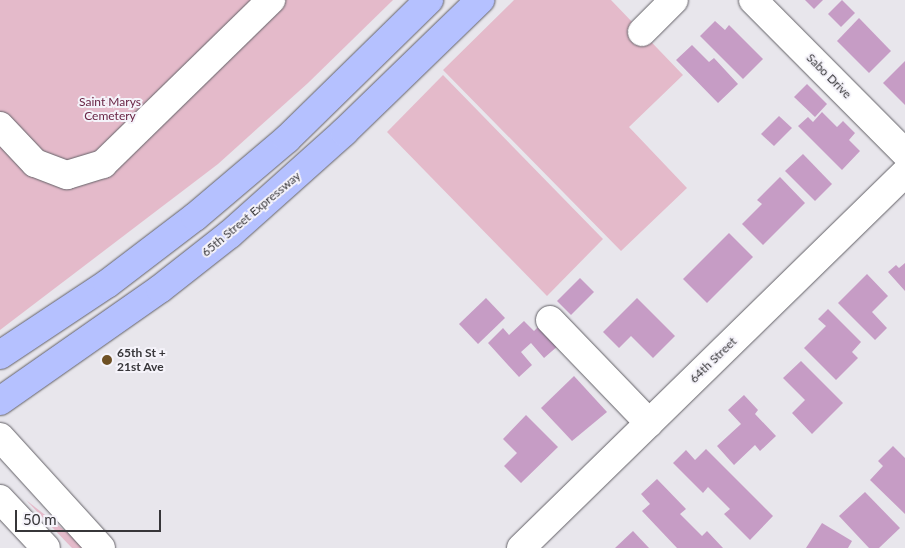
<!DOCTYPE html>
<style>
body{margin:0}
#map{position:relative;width:905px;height:548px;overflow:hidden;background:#e8e6ec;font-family:Lato,sans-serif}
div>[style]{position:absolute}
.green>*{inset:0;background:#e4baca}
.building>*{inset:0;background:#c69cc5}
.roads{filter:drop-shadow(0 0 1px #626066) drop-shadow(0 0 1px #626066)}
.minor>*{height:28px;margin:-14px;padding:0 14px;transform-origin:14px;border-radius:14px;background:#fff}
.major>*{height:28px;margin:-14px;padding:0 14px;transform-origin:14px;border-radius:14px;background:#b5c1ff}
.dots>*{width:14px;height:14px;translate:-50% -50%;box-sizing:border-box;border:2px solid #f5f3fa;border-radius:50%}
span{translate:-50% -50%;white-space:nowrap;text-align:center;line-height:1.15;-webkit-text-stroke:4px #f5f3fa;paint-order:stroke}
.street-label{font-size:12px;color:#373639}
.park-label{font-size:12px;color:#692545}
.poi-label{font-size:12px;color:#373639;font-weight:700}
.left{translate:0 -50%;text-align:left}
.scale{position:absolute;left:15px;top:510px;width:146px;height:22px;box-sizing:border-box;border:2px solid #373639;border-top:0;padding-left:6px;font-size:15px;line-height:18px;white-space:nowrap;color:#373639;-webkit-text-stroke:4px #f5f3fa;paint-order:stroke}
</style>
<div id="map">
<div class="green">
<i style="clip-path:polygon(0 0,393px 0,308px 83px,218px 164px,0 330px)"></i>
<i style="clip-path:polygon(514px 0,611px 0,683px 75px,629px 127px,687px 188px,621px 251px,443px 70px)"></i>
<i style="clip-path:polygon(443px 75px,603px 239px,547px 296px,387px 132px)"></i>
<i style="clip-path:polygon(26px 500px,87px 548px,72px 548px)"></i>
</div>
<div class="building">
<i style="clip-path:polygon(805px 0,823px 0,814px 9px)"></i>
<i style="clip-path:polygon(842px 0,855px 13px,841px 27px,828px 14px)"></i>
<i style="clip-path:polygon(859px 18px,891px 51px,869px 73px,837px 41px)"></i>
<i style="clip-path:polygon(715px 21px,725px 30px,729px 25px,763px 59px,743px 79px,700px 36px)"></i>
<i style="clip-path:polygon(692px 45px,709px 62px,714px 58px,738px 84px,718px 103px,676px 60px)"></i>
<i style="clip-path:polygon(905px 61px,905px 105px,883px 83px)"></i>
<i style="clip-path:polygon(807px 84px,827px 104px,815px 117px,794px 97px)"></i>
<i style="clip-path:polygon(822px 112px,837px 127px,843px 121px,855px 133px,849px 140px,860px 151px,842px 170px,798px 126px,808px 117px,813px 122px)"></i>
<i style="clip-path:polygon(779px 116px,792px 128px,774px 146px,761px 134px)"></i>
<i style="clip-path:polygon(803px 154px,832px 184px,815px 201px,785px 171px)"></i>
<i style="clip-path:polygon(780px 177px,805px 203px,763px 245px,742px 224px,762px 204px,757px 200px)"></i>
<i style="clip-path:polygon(729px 233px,753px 257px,707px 303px,683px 279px)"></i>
<i style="clip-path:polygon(905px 263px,905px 291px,888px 272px,896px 265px,899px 268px)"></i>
<i style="clip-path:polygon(867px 274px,888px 296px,872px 312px,887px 328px,875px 340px,838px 303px)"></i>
<i style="clip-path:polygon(580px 278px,594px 292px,571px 315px,557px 301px)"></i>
<i style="clip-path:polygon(486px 298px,505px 318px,478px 344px,459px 324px)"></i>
<i style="clip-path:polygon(637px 298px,675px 336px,653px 358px,631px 336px,619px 348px,603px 332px)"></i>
<i style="clip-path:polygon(828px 309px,861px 342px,852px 352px,858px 358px,836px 380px,804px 348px,826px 326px,818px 319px)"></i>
<i style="clip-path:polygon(524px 321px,534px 331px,540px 325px,559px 345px,544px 358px,531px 343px,521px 352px,532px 365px,519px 377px,488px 343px,503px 328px,509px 335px)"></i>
<i style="clip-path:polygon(801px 361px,843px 403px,812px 434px,792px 413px,805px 400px,783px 378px)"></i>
<i style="clip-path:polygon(574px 376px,607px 412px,572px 441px,541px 408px)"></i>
<i style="clip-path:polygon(744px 395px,758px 410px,755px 414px,776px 436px,760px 451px,755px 445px,734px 465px,717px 446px,741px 424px,728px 410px)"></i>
<i style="clip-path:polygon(526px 415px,558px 447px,521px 483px,504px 466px,517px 453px,503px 439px)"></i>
<i style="clip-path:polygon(893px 446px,905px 458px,905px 514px,870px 480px,883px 466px,878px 461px)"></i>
<i style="clip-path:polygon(706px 449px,773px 516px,750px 540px,724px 514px,730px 509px,708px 487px,703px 493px,673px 463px,686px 450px,695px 460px)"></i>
<i style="clip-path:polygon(657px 479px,686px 509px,680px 514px,702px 536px,707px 531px,723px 548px,677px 548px,642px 511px,650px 504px,641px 494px)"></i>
<i style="clip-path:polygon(865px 492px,900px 528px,879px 548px,869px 548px,839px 516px)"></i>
<i style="clip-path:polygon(822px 523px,852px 541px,848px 548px,806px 548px)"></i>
<i style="clip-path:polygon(633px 531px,649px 548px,615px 548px)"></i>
</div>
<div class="roads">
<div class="minor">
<i style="left:753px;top:0;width:216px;rotate:45.2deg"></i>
<i style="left:642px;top:32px;width:45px;rotate:-45deg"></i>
<i style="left:0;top:126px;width:51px;rotate:46.6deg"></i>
<i style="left:35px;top:163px;width:34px;rotate:21deg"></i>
<i style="left:67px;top:175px;width:38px;rotate:-17deg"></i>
<i style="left:103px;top:164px;width:235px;rotate:-44.3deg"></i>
<i style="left:550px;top:320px;width:143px;rotate:46.1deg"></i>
<i style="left:0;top:437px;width:150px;rotate:47.7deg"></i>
<i style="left:0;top:499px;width:67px;rotate:46.8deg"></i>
<i style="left:521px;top:548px;width:537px;rotate:-44.32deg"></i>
</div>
<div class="major">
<i style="left:0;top:355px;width:128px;rotate:-33.6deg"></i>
<i style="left:107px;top:284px;width:111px;rotate:-37.3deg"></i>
<i style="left:195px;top:217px;width:121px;rotate:-40.3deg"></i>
<i style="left:287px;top:139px;width:199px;rotate:-44.4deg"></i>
<i style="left:0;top:401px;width:195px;rotate:-35deg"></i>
<i style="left:160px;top:289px;width:89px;rotate:-38.2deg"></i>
<i style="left:230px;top:234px;width:153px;rotate:-41.8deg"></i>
<i style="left:344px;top:132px;width:190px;rotate:-44.1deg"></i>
</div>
</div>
<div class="dots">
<i style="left:107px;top:360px;background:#6e5024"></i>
</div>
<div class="street-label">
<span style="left:829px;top:76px;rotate:45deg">Sabo Drive</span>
<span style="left:251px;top:214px;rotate:-40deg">65th Street Expressway</span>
<span style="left:713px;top:360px;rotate:-44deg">64th Street</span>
</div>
<div class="park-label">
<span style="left:110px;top:109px">Saint Marys<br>Cemetery</span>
</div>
<div class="poi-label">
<span class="left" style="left:117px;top:360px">65th St +<br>21st Ave</span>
</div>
<div class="scale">50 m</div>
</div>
